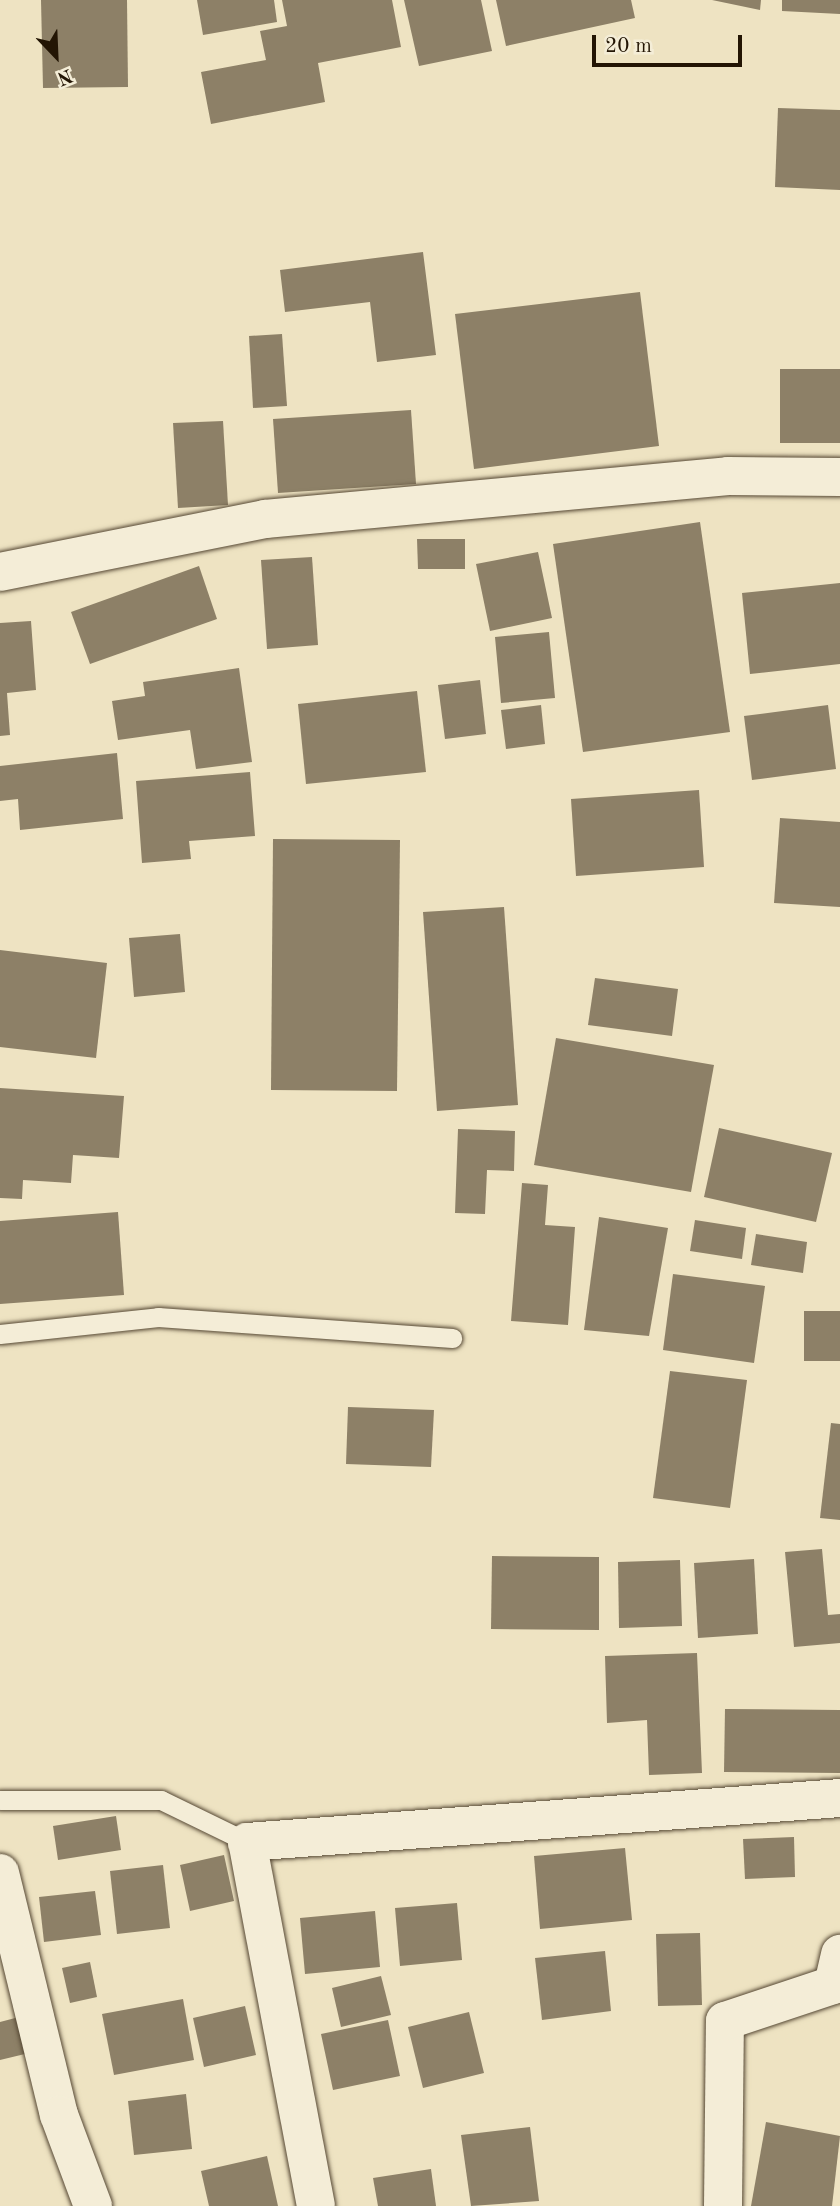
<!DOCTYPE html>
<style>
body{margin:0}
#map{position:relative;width:840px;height:2206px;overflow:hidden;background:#eee3c2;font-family:"Old Standard TT",serif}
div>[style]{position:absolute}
.building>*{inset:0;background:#8d8067}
.roads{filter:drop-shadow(0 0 2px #564834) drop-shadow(0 0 2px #564834)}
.service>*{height:19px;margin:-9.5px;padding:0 9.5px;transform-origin:9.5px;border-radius:9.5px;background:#f4edd7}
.minor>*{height:38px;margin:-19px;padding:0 19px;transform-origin:19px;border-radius:19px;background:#f4edd7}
span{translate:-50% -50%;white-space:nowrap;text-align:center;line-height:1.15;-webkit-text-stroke:5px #f4edd7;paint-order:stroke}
.north{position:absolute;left:21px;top:21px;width:70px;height:70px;-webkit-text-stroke:5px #f4edd7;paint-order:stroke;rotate:157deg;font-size:19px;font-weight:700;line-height:28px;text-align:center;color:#231504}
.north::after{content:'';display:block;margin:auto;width:24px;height:32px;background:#231504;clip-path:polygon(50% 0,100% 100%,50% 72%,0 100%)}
.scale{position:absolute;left:592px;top:35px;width:150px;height:32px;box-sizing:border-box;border:4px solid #231504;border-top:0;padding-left:9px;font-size:21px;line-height:24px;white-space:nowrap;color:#231504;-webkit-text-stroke:5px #f4edd7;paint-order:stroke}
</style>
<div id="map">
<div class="building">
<i style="clip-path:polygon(41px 0,127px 0,128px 87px,43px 88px)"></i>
<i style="clip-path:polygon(197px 0,274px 0,277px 22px,203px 35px)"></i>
<i style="clip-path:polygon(282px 0,392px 0,401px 47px,318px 63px,325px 102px,211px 124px,201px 72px,266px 60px,260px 31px,287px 26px)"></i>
<i style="clip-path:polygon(404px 0,481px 0,492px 51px,419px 66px)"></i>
<i style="clip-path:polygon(496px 0,631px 0,635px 18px,506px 46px)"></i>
<i style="clip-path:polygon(712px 0,761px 0,760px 10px)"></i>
<i style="clip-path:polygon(782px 0,840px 0,840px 14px,782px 11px)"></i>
<i style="clip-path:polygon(778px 108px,840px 110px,840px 190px,775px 187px)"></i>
<i style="clip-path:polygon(423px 252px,436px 355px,377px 362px,370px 302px,285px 312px,280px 270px)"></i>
<i style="clip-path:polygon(640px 292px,659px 446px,474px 469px,455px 314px)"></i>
<i style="clip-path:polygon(282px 334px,287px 406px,253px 408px,249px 336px)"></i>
<i style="clip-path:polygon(780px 369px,840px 369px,840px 443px,780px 443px)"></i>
<i style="clip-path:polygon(411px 410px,416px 484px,278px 493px,273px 419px)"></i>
<i style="clip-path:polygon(223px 421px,228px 505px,178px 508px,173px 423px)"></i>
<i style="clip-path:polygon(700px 522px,730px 732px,583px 752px,553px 544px)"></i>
<i style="clip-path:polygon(417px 539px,465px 539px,465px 569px,418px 569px)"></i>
<i style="clip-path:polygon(538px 552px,552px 618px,490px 631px,476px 564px)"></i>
<i style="clip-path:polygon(312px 557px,318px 645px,267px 649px,261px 560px)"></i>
<i style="clip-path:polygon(199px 566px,217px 619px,90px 664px,71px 612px)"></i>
<i style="clip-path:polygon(840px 583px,840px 664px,750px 674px,742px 593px)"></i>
<i style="clip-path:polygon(31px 621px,36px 690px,7px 693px,10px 735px,0 736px,0 623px)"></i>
<i style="clip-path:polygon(549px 632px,555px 698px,501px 703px,495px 637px)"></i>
<i style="clip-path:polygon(239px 668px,252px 762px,196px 769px,190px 730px,118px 740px,112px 701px,145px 696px,143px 682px)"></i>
<i style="clip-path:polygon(480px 680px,486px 734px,445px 739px,438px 685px)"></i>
<i style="clip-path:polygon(417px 691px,426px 772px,306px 784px,298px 704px)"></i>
<i style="clip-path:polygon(541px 705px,545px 744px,506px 749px,501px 710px)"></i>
<i style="clip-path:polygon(828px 705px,836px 769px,752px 780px,744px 716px)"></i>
<i style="clip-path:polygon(117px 753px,123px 819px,20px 830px,18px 799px,0 801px,0 766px)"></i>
<i style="clip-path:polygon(250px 772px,255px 836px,189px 841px,191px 859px,142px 863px,136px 781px)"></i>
<i style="clip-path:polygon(699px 790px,704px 867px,576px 876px,571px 799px)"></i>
<i style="clip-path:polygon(780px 818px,840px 822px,840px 907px,774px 903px)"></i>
<i style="clip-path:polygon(273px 839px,400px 840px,397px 1091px,271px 1090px)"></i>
<i style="clip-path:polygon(504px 907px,518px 1105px,437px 1111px,423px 912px)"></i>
<i style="clip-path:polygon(180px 934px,185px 992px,134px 997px,129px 938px)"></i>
<i style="clip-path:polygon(0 950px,107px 963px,96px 1058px,0 1047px)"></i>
<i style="clip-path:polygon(595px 978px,678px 989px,672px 1036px,588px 1025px)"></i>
<i style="clip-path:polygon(556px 1038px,714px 1065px,691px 1192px,534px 1165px)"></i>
<i style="clip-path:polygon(0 1088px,124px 1096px,119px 1158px,73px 1155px,71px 1183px,23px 1180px,22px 1199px,0 1198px)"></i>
<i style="clip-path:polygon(719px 1128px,832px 1153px,816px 1222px,704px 1197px)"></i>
<i style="clip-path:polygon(458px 1129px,515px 1131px,514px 1171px,487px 1170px,485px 1214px,455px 1213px)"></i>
<i style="clip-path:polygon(522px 1183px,548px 1185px,545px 1225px,575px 1227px,568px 1325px,511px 1321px)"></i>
<i style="clip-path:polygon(118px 1212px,124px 1295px,0 1304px,0 1221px)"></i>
<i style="clip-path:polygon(599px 1217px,668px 1228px,649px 1336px,584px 1330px)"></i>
<i style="clip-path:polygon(695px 1220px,746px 1228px,742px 1259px,690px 1251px)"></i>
<i style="clip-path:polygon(756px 1234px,807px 1242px,803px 1273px,751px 1265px)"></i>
<i style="clip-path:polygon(673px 1274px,765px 1286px,754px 1363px,663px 1350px)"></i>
<i style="clip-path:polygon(804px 1311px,840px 1311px,840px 1361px,804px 1361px)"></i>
<i style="clip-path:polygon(670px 1371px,747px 1380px,730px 1508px,653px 1498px)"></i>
<i style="clip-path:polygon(348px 1407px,434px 1410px,431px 1467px,346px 1464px)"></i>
<i style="clip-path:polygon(831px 1423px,840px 1424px,840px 1520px,820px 1518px)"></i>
<i style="clip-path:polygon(822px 1549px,828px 1615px,840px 1614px,840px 1643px,794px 1647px,785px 1552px)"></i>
<i style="clip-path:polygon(492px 1556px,599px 1557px,599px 1630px,491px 1629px)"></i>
<i style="clip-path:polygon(754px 1559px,758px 1634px,698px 1638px,694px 1563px)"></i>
<i style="clip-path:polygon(680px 1560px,682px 1626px,619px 1628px,618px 1562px)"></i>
<i style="clip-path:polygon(697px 1653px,702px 1773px,649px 1775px,647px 1720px,607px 1723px,605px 1656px)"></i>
<i style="clip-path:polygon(725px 1709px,840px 1710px,840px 1773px,724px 1772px)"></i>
<i style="clip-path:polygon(116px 1816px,121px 1850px,58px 1860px,53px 1826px)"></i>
<i style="clip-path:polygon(794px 1837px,795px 1877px,745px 1879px,743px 1839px)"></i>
<i style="clip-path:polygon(625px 1848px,632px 1920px,540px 1929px,534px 1856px)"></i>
<i style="clip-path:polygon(224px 1855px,234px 1901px,190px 1911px,180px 1865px)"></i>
<i style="clip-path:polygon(163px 1865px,170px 1928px,117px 1934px,110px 1871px)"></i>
<i style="clip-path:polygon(95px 1891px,101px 1935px,44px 1942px,39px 1897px)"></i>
<i style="clip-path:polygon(457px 1903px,462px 1960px,400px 1966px,395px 1908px)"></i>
<i style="clip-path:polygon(375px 1911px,380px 1967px,305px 1974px,300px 1918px)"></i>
<i style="clip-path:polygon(700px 1933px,702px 2005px,658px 2006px,656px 1934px)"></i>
<i style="clip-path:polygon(605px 1951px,611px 2011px,542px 2020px,535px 1958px)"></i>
<i style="clip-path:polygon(90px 1962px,97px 1997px,70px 2003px,62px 1968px)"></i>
<i style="clip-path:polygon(381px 1976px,391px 2015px,341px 2027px,332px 1988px)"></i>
<i style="clip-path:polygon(183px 1999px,194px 2060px,114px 2075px,102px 2014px)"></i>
<i style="clip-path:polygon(245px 2006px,256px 2055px,204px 2067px,193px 2018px)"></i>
<i style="clip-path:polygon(469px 2012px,484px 2073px,423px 2088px,408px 2027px)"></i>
<i style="clip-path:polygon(19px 2017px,29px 2053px,0 2060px,0 2022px)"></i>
<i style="clip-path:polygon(388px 2020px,400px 2076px,333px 2090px,321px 2034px)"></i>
<i style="clip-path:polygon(186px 2094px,192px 2149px,134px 2155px,128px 2101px)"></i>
<i style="clip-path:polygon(766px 2122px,840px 2136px,832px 2206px,751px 2206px)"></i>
<i style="clip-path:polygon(530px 2127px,539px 2201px,471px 2206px,461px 2135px)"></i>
<i style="clip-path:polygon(267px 2156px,278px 2206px,209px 2206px,201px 2171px)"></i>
<i style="clip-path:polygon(431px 2169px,436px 2206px,378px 2206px,373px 2178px)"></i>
</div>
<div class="roads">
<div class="service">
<i style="left:0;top:1334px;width:159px;rotate:-6.1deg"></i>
<i style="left:158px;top:1317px;width:295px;rotate:4.1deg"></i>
<i style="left:0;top:1800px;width:161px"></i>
<i style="left:161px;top:1800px;width:96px;rotate:26deg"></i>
</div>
<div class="minor">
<i style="left:0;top:572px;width:270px;rotate:-11.3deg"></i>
<i style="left:265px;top:519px;width:465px;rotate:-5.3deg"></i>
<i style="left:728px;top:476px;width:112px;rotate:0.5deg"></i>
<i style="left:0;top:1873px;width:249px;rotate:76.3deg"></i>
<i style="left:59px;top:2115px;width:97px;rotate:69.5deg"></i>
<i style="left:316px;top:2206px;width:370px;rotate:-100.7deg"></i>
<i style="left:247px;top:1842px;width:595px;rotate:-4.24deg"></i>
<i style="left:723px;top:2206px;width:185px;rotate:-89.4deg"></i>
<i style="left:725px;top:2021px;width:114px;rotate:-18.4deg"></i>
<i style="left:833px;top:1985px;width:32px;rotate:-77deg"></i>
</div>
</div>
<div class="north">N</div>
<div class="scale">20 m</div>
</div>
